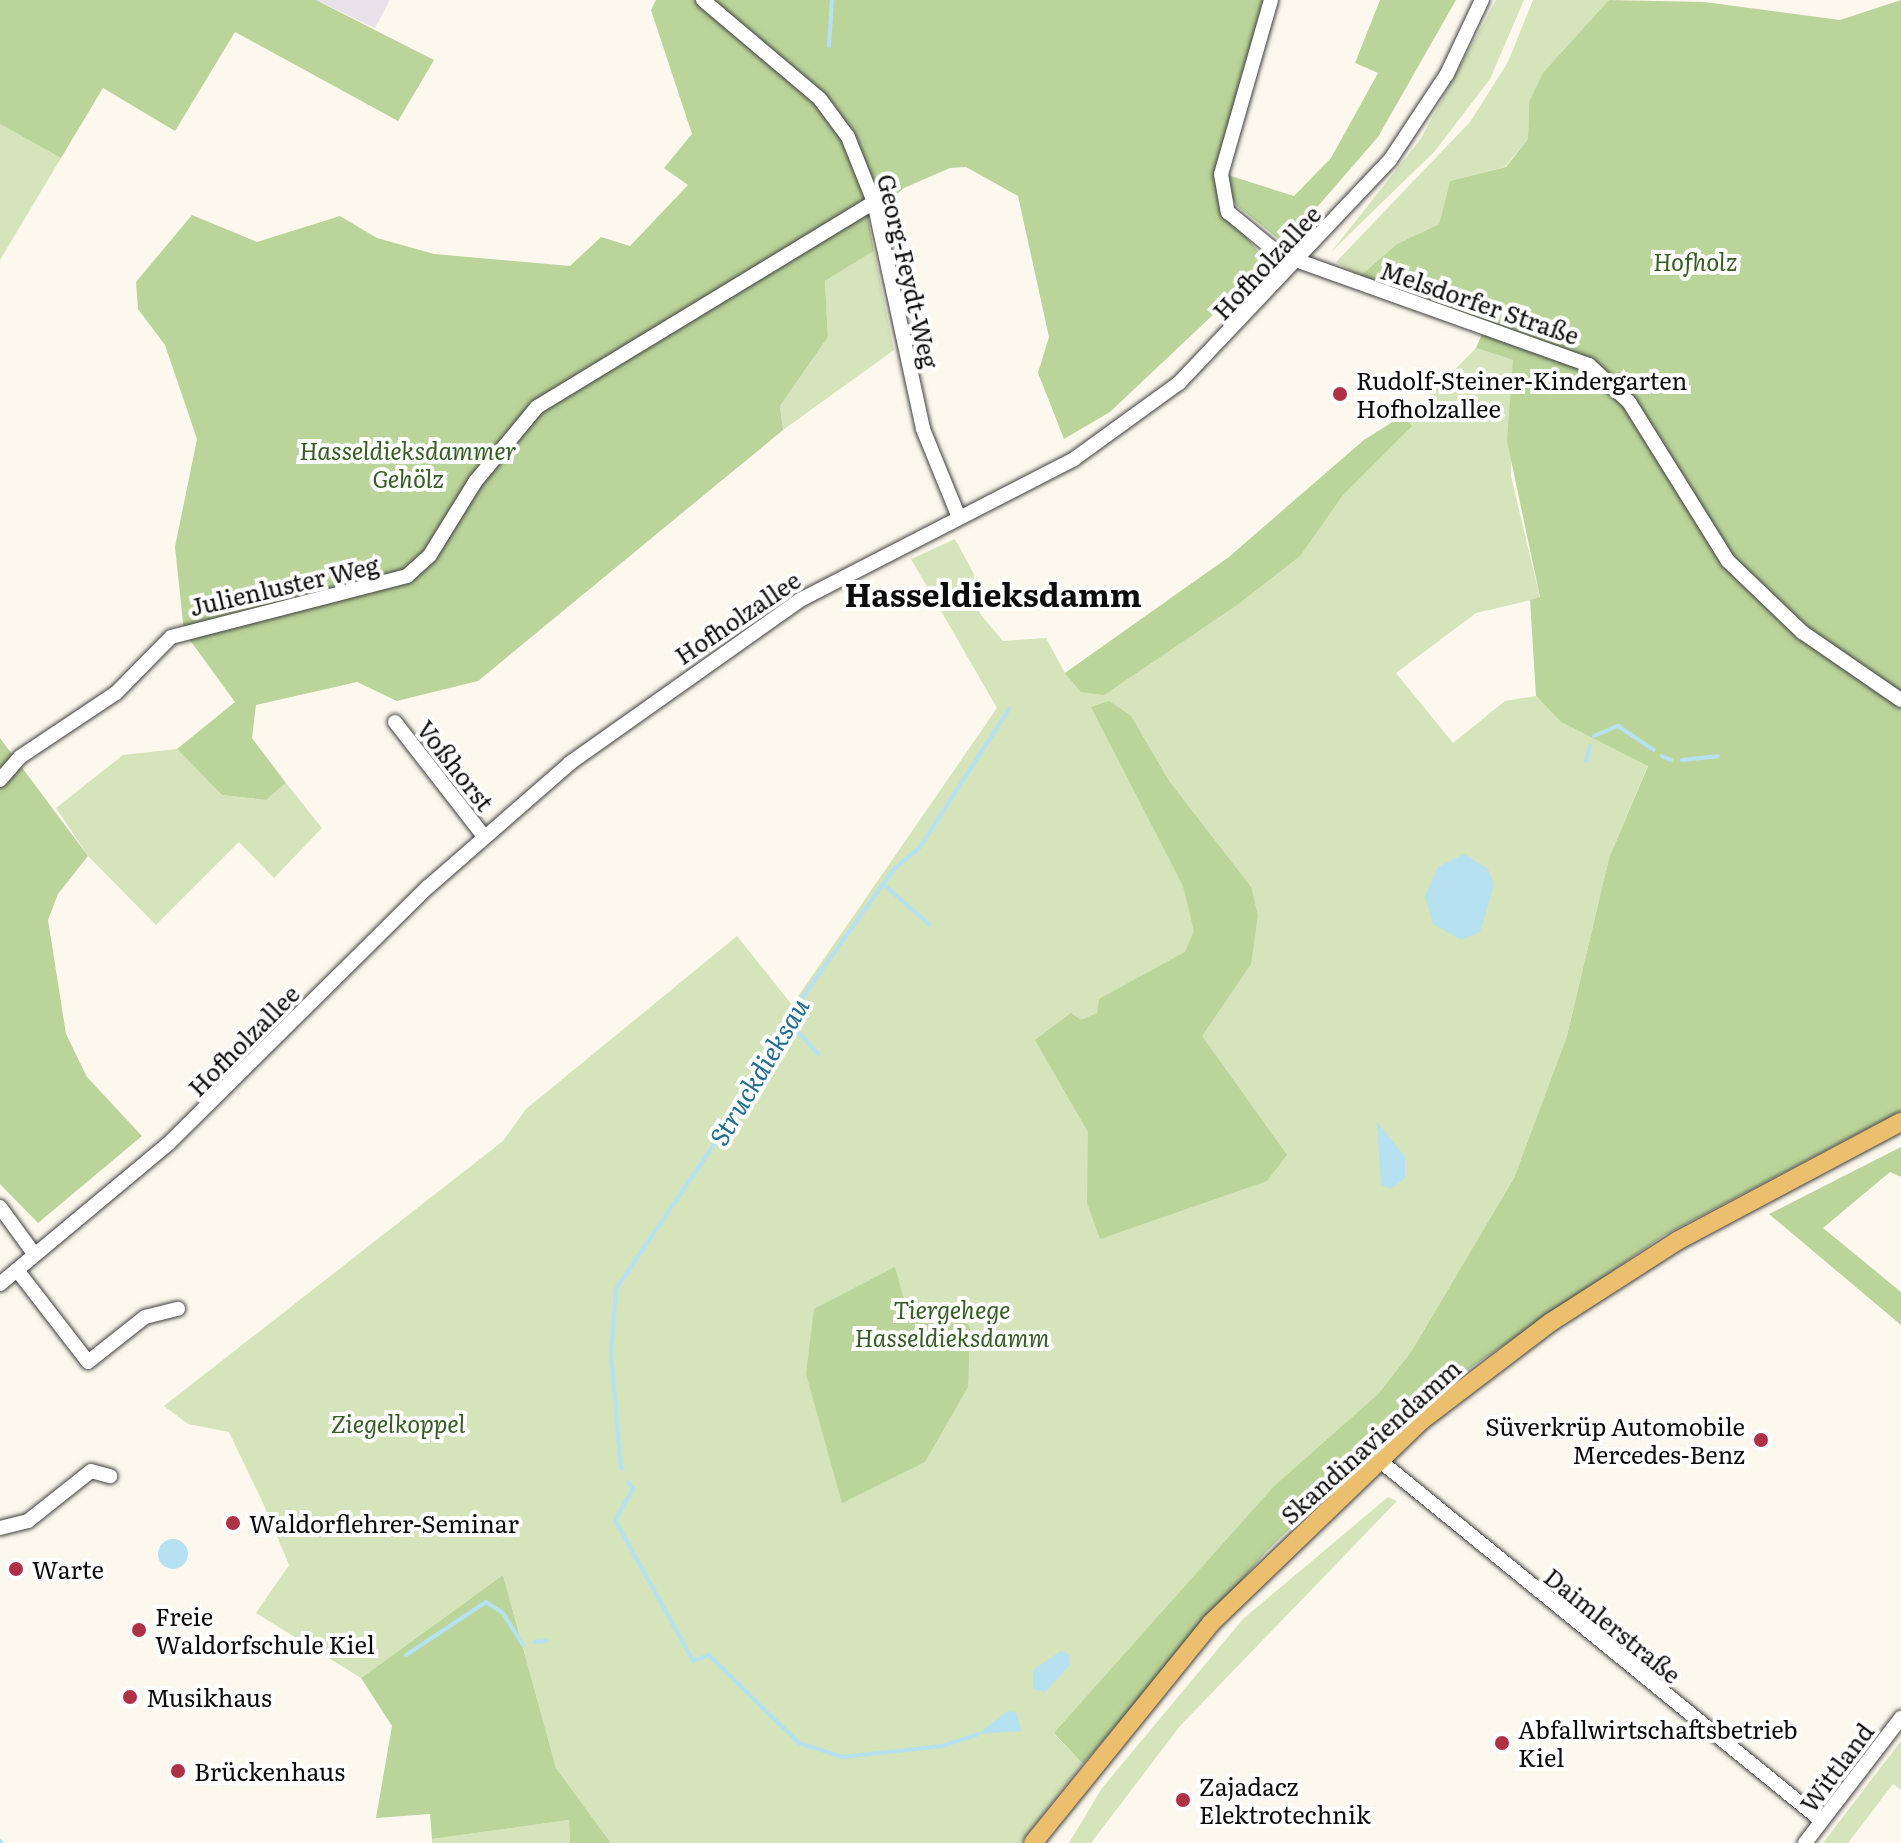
<!DOCTYPE html>
<meta charset="utf-8">
<style>
body{margin:0}
#map{position:relative;width:1901px;height:1843px;overflow:hidden;background:#fdf8ed;font-family:Literata,serif}
div>[style]{position:absolute}
.industrial>*{inset:0;background:#e8e1ea}
.green>*{inset:0;background:#d5e4ba}
.forest>*{inset:0;background:#bbd49a}
.water>*{inset:0;background:#b6e1f0}
.round{border-radius:50%}
.stream>*{height:4px;margin:-2px;padding:0 2px;transform-origin:2px;border-radius:2px;background:#b6e1f0}
.roads{filter:drop-shadow(0 0 2px #3f3f3f) drop-shadow(0 0 2px #3f3f3f)}
.minor>*{height:14px;margin:-7px;padding:0 7px;transform-origin:7px;border-radius:7px;background:#fff}
.major>*{height:18px;margin:-9px;padding:0 9px;transform-origin:9px;border-radius:9px;background:#ecbf6e}
.dots>*{width:22px;height:22px;translate:-50% -50%;box-sizing:border-box;border:4px solid #fff;border-radius:50%}
span{translate:-50% -50%;white-space:nowrap;text-align:center;line-height:1.15;-webkit-text-stroke:8px #fff;paint-order:stroke}
.park-label{font-size:24px;color:#365d23;font-style:italic}
.street-label{font-size:24px;color:#0c0c0c}
.poi-label{font-size:24px;color:#0c0c0c}
.left{translate:0 -50%;text-align:left}
.right{translate:-100% -50%;text-align:right}
.water-label{font-size:26px;color:#216e92;font-style:italic}
.district-label{font-size:32px;color:#0c0c0c;font-weight:700}
</style>
<div id="map">
<div class="industrial">
<i style="clip-path:polygon(316px 0,390px 0,375px 28px)"></i>
</div>
<div class="green">
<i style="clip-path:polygon(1496px 0,1524px 0,1490px 79px,1435px 151px,1331px 252px,1420px 140px)"></i>
<i style="clip-path:polygon(1533px 0,1609px 0,1529px 102px,1528px 139px,1505px 167px,1450px 181px,1439px 224px,1397px 244px,1360px 276px,1336px 262px,1470px 122px,1508px 62px)"></i>
<i style="clip-path:polygon(0 124px,61px 158px,0 260px)"></i>
<i style="clip-path:polygon(874px 251px,894px 350px,783px 430px,780px 406px,828px 337px,825px 281px)"></i>
<i style="clip-path:polygon(1476px 348px,1513px 360px,1511px 476px,1540px 598px,1476px 613px,1396px 673px,1453px 743px,1505px 701px,1536px 696px,1561px 722px,1648px 765px,1609px 858px,1567px 1036px,1514px 1178px,1411px 1352px,1378px 1394px,1274px 1486px,1054px 1734px,1083px 1764px,1020px 1843px,611px 1843px,556px 1768px,503px 1575px,361px 1678px,256px 1613px,289px 1565px,263px 1503px,229px 1432px,188px 1424px,164px 1406px,503px 1141px,526px 1109px,737px 936px,792px 1005px,997px 708px,911px 559px,955px 539px,974px 574px,972px 599px,981px 615px,1003px 641px,1046px 638px,1065px 673px,1229px 557px,1364px 440px,1425px 400px)"></i>
<i style="clip-path:polygon(177px 749px,222px 795px,266px 800px,286px 783px,322px 828px,274px 878px,239px 842px,156px 925px,88px 856px,56px 808px,123px 755px)"></i>
<i style="clip-path:polygon(1388px 1497px,1397px 1501px,1180px 1726px,1091px 1843px,1069px 1843px,1102px 1788px,1243px 1619px)"></i>
<i style="clip-path:polygon(1901px 1741px,1901px 1790px,1893px 1784px,1848px 1843px,1823px 1843px)"></i>
<i style="clip-path:polygon(569px 1820px,570px 1843px,432px 1843px,432px 1839px)"></i>
</div>
<div class="forest">
<i style="clip-path:polygon(0 0,316px 0,434px 60px,398px 121px,235px 32px,175px 131px,103px 88px,61px 158px,0 124px)"></i>
<i style="clip-path:polygon(656px 0,1263px 0,1218px 172px,1294px 196px,1331px 158px,1378px 73px,1355px 63px,1380px 0,1456px 0,1378px 137px,1285px 244px,1237px 206px,1218px 174px,1225px 212px,1268px 263px,1110px 412px,1064px 439px,1038px 373px,1049px 337px,1018px 196px,966px 167px,950px 168px,904px 188px,868px 218px,874px 251px,825px 281px,828px 337px,780px 406px,783px 430px,478px 681px,397px 701px,357px 682px,256px 705px,252px 738px,286px 783px,266px 800px,222px 795px,177px 749px,235px 702px,184px 632px,175px 547px,197px 439px,165px 345px,138px 309px,136px 282px,192px 215px,257px 242px,340px 216px,377px 238px,434px 254px,570px 266px,601px 237px,630px 246px,688px 185px,664px 168px,692px 134px,651px 10px)"></i>
<i style="clip-path:polygon(1609px 0,1704px 2px,1840px 20px,1901px 0,1901px 1111px,1663px 1236px,1447px 1384px,1440px 1376px,1390px 1417px,1396px 1426px,1266px 1552px,1083px 1764px,1054px 1733px,1274px 1486px,1378px 1394px,1411px 1352px,1514px 1178px,1567px 1036px,1609px 858px,1648px 766px,1561px 722px,1536px 696px,1530px 600px,1540px 597px,1507px 441px,1513px 360px,1476px 348px,1487px 323px,1360px 276px,1397px 244px,1439px 224px,1450px 181px,1506px 167px,1528px 139px,1529px 102px,1543px 73px)"></i>
<i style="clip-path:polygon(1403px 416px,1412px 426px,1343px 495px,1300px 556px,1237px 605px,1104px 695px,1081px 692px,1065px 673px,1229px 557px,1364px 440px)"></i>
<i style="clip-path:polygon(1109px 701px,1131px 716px,1169px 781px,1251px 887px,1258px 915px,1251px 964px,1202px 1036px,1287px 1155px,1267px 1181px,1100px 1239px,1087px 1203px,1088px 1132px,1035px 1040px,1071px 1013px,1081px 1020px,1097px 1013px,1099px 999px,1185px 952px,1194px 931px,1183px 886px,1091px 707px)"></i>
<i style="clip-path:polygon(0 738px,88px 856px,58px 894px,48px 920px,66px 1034px,87px 1077px,142px 1136px,38px 1223px,0 1184px)"></i>
<i style="clip-path:polygon(1901px 1147px,1901px 1177px,1890px 1172px,1823px 1228px,1901px 1292px,1901px 1325px,1769px 1214px)"></i>
<i style="clip-path:polygon(895px 1267px,905px 1303px,958px 1315px,970px 1327px,968px 1387px,925px 1462px,842px 1503px,806px 1374px,814px 1309px)"></i>
<i style="clip-path:polygon(503px 1575px,556px 1768px,611px 1843px,570px 1843px,569px 1820px,432px 1839px,430px 1814px,376px 1818px,392px 1726px,361px 1678px)"></i>
</div>
<div class="water">
<i style="clip-path:polygon(1464px 854px,1488px 869px,1494px 885px,1480px 932px,1461px 940px,1433px 924px,1425px 896px,1438px 867px)"></i>
<i style="clip-path:polygon(1377px 1122px,1405px 1157px,1405px 1178px,1391px 1189px,1381px 1185px)"></i>
<i class="round" style="left:158px;top:1539px;width:30px;height:30px"></i>
<i style="clip-path:polygon(1061px 1651px,1069px 1654px,1070px 1665px,1045px 1692px,1033px 1689px,1033px 1670px)"></i>
<i style="clip-path:polygon(1007px 1711px,1016px 1712px,1021px 1731px,978px 1734px)"></i>
</div>
<div class="stream">
<i style="left:829px;top:46px;width:46px;rotate:-86.3deg"></i>
<i style="left:1594px;top:736px;width:26px;rotate:-23deg"></i>
<i style="left:1618px;top:726px;width:43px;rotate:33.7deg"></i>
<i style="left:1662px;top:756px;width:10px;rotate:24deg"></i>
<i style="left:1682px;top:760px;width:36px;rotate:-6deg"></i>
<i style="left:1586px;top:761px;width:16px;rotate:-75deg"></i>
<i style="left:883px;top:884px;width:62px;rotate:41.1deg"></i>
<i style="left:787px;top:1020px;width:46px;rotate:47.6deg"></i>
<i style="left:621px;top:1469px;width:115px;rotate:-95deg"></i>
<i style="left:611px;top:1354px;width:65px;rotate:-85.6deg"></i>
<i style="left:616px;top:1289px;width:175px;rotate:-55.9deg"></i>
<i style="left:714px;top:1144px;width:114px;rotate:-61.2deg"></i>
<i style="left:769px;top:1044px;width:214px;rotate:-54.5deg"></i>
<i style="left:893px;top:870px;width:35px;rotate:-40deg"></i>
<i style="left:920px;top:847px;width:164px;rotate:-57.2deg"></i>
<i style="left:628px;top:1482px;width:9px;rotate:54deg"></i>
<i style="left:633px;top:1489px;width:36px;rotate:120deg"></i>
<i style="left:615px;top:1520px;width:161px;rotate:61deg"></i>
<i style="left:693px;top:1661px;width:17px;rotate:-21deg"></i>
<i style="left:709px;top:1655px;width:126px;rotate:44.4deg"></i>
<i style="left:799px;top:1743px;width:46px;rotate:17.7deg"></i>
<i style="left:843px;top:1757px;width:100px;rotate:-6.3deg"></i>
<i style="left:942px;top:1746px;width:38px;rotate:-18deg"></i>
<i style="left:535px;top:1642px;width:12px;rotate:-5deg"></i>
<i style="left:406px;top:1655px;width:96px;rotate:-33.5deg"></i>
<i style="left:486px;top:1602px;width:20px;rotate:33deg"></i>
<i style="left:503px;top:1613px;width:38px;rotate:58deg"></i>
<i style="left:0;top:1841px;width:3px;rotate:45deg"></i>
</div>
<div class="roads">
<div class="minor">
<i style="left:703px;top:0;width:153px;rotate:40.2deg"></i>
<i style="left:820px;top:99px;width:47px;rotate:53.6deg"></i>
<i style="left:848px;top:137px;width:70px;rotate:68.2deg"></i>
<i style="left:874px;top:202px;width:232px;rotate:77.8deg"></i>
<i style="left:923px;top:429px;width:93px;rotate:67.9deg"></i>
<i style="left:1271px;top:0;width:181px;rotate:106deg"></i>
<i style="left:1221px;top:174px;width:39px;rotate:80deg"></i>
<i style="left:1228px;top:212px;width:66px;rotate:39.5deg"></i>
<i style="left:1279px;top:254px;width:329px;rotate:19.7deg"></i>
<i style="left:1589px;top:365px;width:54px;rotate:42.8deg"></i>
<i style="left:1629px;top:402px;width:187px;rotate:58.1deg"></i>
<i style="left:1728px;top:561px;width:103px;rotate:43.8deg"></i>
<i style="left:1802px;top:632px;width:120px;rotate:34.5deg"></i>
<i style="left:395px;top:722px;width:143px;rotate:52.1deg"></i>
<i style="left:0;top:780px;width:30px;rotate:-49deg"></i>
<i style="left:20px;top:757px;width:115px;rotate:-33.7deg"></i>
<i style="left:116px;top:693px;width:78px;rotate:-45.5deg"></i>
<i style="left:171px;top:637px;width:244px;rotate:-14.5deg"></i>
<i style="left:407px;top:576px;width:31px;rotate:-42deg"></i>
<i style="left:430px;top:555px;width:86px;rotate:-58.3deg"></i>
<i style="left:475px;top:482px;width:97px;rotate:-50.4deg"></i>
<i style="left:537px;top:407px;width:394px;rotate:-31.3deg"></i>
<i style="left:0;top:1207px;width:59px;rotate:53.9deg"></i>
<i style="left:17px;top:1270px;width:116px;rotate:52.3deg"></i>
<i style="left:88px;top:1362px;width:73px;rotate:-38.3deg"></i>
<i style="left:145px;top:1317px;width:34px;rotate:-14deg"></i>
<i style="left:0;top:1284px;width:220px;rotate:-39.8deg"></i>
<i style="left:169px;top:1143px;width:364px;rotate:-44.7deg"></i>
<i style="left:428px;top:887px;width:189px;rotate:-41.1deg"></i>
<i style="left:570px;top:763px;width:282px;rotate:-35.3deg"></i>
<i style="left:800px;top:600px;width:308px;rotate:-27.2deg"></i>
<i style="left:1074px;top:459px;width:130px;rotate:-35.9deg"></i>
<i style="left:1179px;top:383px;width:307px;rotate:-46.6deg"></i>
<i style="left:1390px;top:160px;width:103px;rotate:-56.5deg"></i>
<i style="left:1447px;top:74px;width:82px;rotate:-64.7deg"></i>
<i style="left:1379px;top:1460px;width:571px;rotate:39.18deg"></i>
<i style="left:0;top:1528px;width:29px;rotate:-14deg"></i>
<i style="left:28px;top:1521px;width:80px;rotate:-38.4deg"></i>
<i style="left:91px;top:1471px;width:20px;rotate:15deg"></i>
<i style="left:1805px;top:1843px;width:158px;rotate:-52.5deg"></i>
</div>
<div class="major">
<i style="left:1033px;top:1843px;width:283px;rotate:-51deg"></i>
<i style="left:1211px;top:1623px;width:291px;rotate:-43.9deg"></i>
<i style="left:1421px;top:1421px;width:163px;rotate:-37.3deg"></i>
<i style="left:1551px;top:1322px;width:150px;rotate:-32.7deg"></i>
<i style="left:1677px;top:1241px;width:254px;rotate:-28deg"></i>
</div>
</div>
<div class="dots">
<i style="left:1340px;top:394px;background:#af3146"></i>
<i style="left:1761px;top:1440px;background:#af3146"></i>
<i style="left:233px;top:1523px;background:#af3146"></i>
<i style="left:16px;top:1569px;background:#af3146"></i>
<i style="left:139px;top:1630px;background:#af3146"></i>
<i style="left:130px;top:1697px;background:#af3146"></i>
<i style="left:1502px;top:1743px;background:#af3146"></i>
<i style="left:178px;top:1771px;background:#af3146"></i>
<i style="left:1183px;top:1800px;background:#af3146"></i>
</div>
<div class="park-label">
<span style="left:1695px;top:261px">Hofholz</span>
<span style="left:408px;top:464px">Hasseldieksdammer<br>Gehölz</span>
<span style="left:952px;top:1323px">Tiergehege<br>Hasseldieksdamm</span>
<span style="left:398px;top:1423px">Ziegelkoppel</span>
</div>
<div class="street-label">
<span style="left:1266px;top:262px;rotate:-47deg">Hofholzallee</span>
<span style="left:909px;top:271px;rotate:77deg">Georg-Feydt-Weg</span>
<span style="left:1480px;top:302px;rotate:19deg">Melsdorfer Straße</span>
<span style="left:284px;top:585px;rotate:-13deg">Julienluster Weg</span>
<span style="left:737px;top:617px;rotate:-34deg">Hofholzallee</span>
<span style="left:456px;top:765px;rotate:52deg">Voßhorst</span>
<span style="left:243px;top:1040px;rotate:-45deg">Hofholzallee</span>
<span style="left:1370px;top:1441px;rotate:-42deg">Skandinaviendamm</span>
<span style="left:1613px;top:1625px;rotate:39deg">Daimlerstraße</span>
<span style="left:1836px;top:1767px;rotate:-53deg">Wittland</span>
</div>
<div class="poi-label">
<span class="left" style="left:1356px;top:394px">Rudolf-Steiner-Kindergarten<br>Hofholzallee</span>
<span class="right" style="left:1745px;top:1440px">Süverkrüp Automobile<br>Mercedes-Benz</span>
<span class="left" style="left:249px;top:1523px">Waldorflehrer-Seminar</span>
<span class="left" style="left:32px;top:1569px">Warte</span>
<span class="left" style="left:155px;top:1630px">Freie<br>Waldorfschule Kiel</span>
<span class="left" style="left:146px;top:1697px">Musikhaus</span>
<span class="left" style="left:1518px;top:1743px">Abfallwirtschaftsbetrieb<br>Kiel</span>
<span class="left" style="left:194px;top:1771px">Brückenhaus</span>
<span class="left" style="left:1199px;top:1800px">Zajadacz<br>Elektrotechnik</span>
</div>
<div class="water-label">
<span style="left:758px;top:1071px;rotate:-59deg">Struckdieksau</span>
</div>
<div class="district-label">
<span style="left:993px;top:593px">Hasseldieksdamm</span>
</div>
</div>
